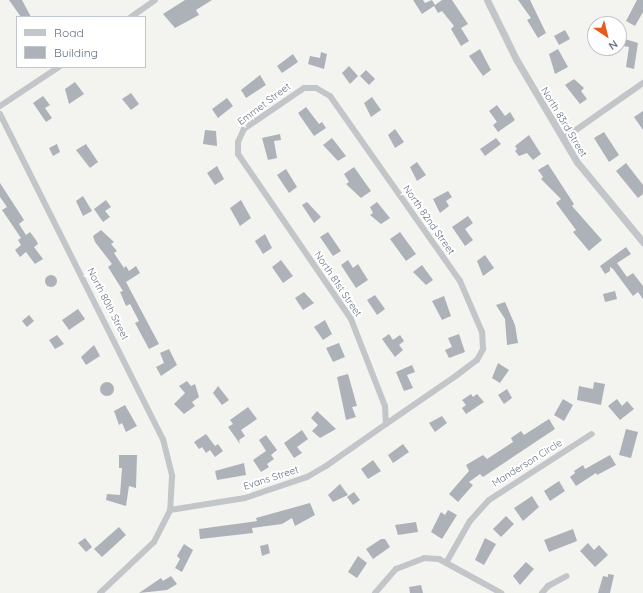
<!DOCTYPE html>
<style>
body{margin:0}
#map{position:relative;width:643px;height:593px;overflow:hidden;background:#f3f4ef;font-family:Quicksand,sans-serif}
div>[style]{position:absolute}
.building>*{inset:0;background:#acb2b8}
.round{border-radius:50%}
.minor>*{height:6px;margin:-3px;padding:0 3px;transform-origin:3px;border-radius:3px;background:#c3c6c9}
.tertiary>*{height:7px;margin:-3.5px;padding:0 3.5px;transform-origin:3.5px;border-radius:3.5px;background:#c3c6c9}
span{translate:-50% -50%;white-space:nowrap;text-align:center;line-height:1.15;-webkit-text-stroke:4px #fff;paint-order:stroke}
.street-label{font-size:10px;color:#627181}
.legend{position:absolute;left:16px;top:16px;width:130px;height:52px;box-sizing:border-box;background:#fff;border:1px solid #c0c6cd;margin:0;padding:5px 7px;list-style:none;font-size:12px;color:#627181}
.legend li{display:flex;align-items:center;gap:8px;height:20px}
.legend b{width:20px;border:1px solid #c0c6cd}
.north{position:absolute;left:587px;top:16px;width:40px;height:40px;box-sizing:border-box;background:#fff;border:1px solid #c0c6cd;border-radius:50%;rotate:145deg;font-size:11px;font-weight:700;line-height:16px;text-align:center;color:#627181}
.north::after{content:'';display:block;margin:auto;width:14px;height:18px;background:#e75a1c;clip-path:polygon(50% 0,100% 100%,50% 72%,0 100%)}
</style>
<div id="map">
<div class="building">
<i style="clip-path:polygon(9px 0,22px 0,31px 17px,21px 17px)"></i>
<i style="clip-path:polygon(185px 0,212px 0,196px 10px,199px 15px,175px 28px,163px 14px)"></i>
<i style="clip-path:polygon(413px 0,423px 0,425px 3px,432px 0,435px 5px,442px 0,452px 0,468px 24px,461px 28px,469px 41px,461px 46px,451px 29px,454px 26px,442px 11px,438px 13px,434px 6px,422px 14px)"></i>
<i style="clip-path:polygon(518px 0,530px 0,546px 33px,538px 38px,527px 20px,531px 18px)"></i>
<i style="clip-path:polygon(637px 0,643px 0,643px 12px,635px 26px,626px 21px)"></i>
<i style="clip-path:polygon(565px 30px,570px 39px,559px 45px,554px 36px)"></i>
<i style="clip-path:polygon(625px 39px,638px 43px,634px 69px,626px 67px,629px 47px,623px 46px)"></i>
<i style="clip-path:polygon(480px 49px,491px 70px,483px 76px,469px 56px)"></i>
<i style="clip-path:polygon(558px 49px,568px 67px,555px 74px,549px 54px)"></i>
<i style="clip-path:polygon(321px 52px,327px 54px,324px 69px,308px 64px,310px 56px,320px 58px)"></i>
<i style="clip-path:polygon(293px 54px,298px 62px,282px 73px,277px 66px)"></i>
<i style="clip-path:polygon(349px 66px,358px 76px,350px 84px,342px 73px)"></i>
<i style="clip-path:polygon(366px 70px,375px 79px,369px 85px,360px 76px)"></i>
<i style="clip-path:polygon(260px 75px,266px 85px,246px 98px,241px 90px)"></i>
<i style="clip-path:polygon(574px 79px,584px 88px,581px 91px,587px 99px,580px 104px,565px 85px)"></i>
<i style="clip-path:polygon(75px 82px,84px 94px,69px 104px,65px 89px)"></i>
<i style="clip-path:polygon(131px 93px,139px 104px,131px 110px,122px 99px)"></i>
<i style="clip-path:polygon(43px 96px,50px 105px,45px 108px,52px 118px,46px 122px,33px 103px)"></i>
<i style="clip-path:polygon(372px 97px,381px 110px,371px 117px,364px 103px)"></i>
<i style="clip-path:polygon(227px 98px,233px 106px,218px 118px,212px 109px)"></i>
<i style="clip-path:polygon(497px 105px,505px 116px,510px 112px,515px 120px,498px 132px,493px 125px,497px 122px,489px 111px)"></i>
<i style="clip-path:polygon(306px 107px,319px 124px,322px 122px,326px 128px,314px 136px,298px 113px)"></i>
<i style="clip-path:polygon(643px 111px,643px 130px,634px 117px)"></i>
<i style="clip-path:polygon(395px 129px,404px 142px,395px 148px,388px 135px)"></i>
<i style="clip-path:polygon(205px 130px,216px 131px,217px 146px,203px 144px)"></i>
<i style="clip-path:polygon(604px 132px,619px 155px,609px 162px,594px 138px)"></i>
<i style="clip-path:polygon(280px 134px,281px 140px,274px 141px,277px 158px,268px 160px,262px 138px)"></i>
<i style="clip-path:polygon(529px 135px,541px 154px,533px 160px,527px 153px,519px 156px,515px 151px,517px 149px,515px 146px)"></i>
<i style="clip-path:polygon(332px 138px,346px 156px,338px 161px,323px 145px)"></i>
<i style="clip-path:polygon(496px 138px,501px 144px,485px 156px,480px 149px)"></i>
<i style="clip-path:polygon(57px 144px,60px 152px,53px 156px,49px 148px)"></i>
<i style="clip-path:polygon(86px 144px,98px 162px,90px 168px,76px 150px)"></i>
<i style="clip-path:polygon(417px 162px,426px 175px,417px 181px,410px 167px)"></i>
<i style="clip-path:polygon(626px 163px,643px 185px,643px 194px,638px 198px,616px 171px)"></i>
<i style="clip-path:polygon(548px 164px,574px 204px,572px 206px,602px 240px,589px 251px,573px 232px,576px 230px,556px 203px,561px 199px,541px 179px,543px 177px,538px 170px)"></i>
<i style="clip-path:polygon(217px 166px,224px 179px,215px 185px,207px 173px)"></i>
<i style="clip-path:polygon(354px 167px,371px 191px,361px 198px,346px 184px,349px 182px,344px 174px)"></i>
<i style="clip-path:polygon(286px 169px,297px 187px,289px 193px,277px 175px)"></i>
<i style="clip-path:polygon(0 183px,24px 220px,19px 224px,26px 235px,30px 232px,36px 240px,38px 244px,34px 247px,43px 259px,35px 264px,26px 252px,20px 257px,15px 250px,21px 245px,18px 240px,21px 238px,2px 210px,7px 207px,0 197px)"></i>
<i style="clip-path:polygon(448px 191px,452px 197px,446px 201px,449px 206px,440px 213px,433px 199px)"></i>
<i style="clip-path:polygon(83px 196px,92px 211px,83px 216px,76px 201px)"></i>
<i style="clip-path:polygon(106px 200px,111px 207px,105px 211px,110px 217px,103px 222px,94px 209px)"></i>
<i style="clip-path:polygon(241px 200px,251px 218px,240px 226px,230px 208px)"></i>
<i style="clip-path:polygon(307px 202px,321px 217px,314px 223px,302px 205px)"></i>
<i style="clip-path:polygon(377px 202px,390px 218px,381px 224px,370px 215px,373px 213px,370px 207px)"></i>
<i style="clip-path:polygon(468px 216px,473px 223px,465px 229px,473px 240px,465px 246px,452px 227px)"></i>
<i style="clip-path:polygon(101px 230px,114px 242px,111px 244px,117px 251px,114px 253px,124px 268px,126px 266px,129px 271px,136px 266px,140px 273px,126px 282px,159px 344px,149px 349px,135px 323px,139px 321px,130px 304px,126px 306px,120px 292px,123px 291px,108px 267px,112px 264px,95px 242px,93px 236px)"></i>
<i style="clip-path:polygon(328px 232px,341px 251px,333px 256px,320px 237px)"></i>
<i style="clip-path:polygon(400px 232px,416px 254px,406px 261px,390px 239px)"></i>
<i style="clip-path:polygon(265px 234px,272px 248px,263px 254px,255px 241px)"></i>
<i style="clip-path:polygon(626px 247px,631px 254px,617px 263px,627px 277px,633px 273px,643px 286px,643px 299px,638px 292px,633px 296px,613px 269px,610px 267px,610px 271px,605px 274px,600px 266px)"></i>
<i style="clip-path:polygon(485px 255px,494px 268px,483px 276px,477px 261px)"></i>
<i style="clip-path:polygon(281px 260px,293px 276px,283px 283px,272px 267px)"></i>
<i style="clip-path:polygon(348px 260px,353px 268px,358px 264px,368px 280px,356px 288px,341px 265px)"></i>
<i style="clip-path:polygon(422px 265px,433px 280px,426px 285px,413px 272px)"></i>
<i class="round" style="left:45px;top:275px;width:12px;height:12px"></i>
<i style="clip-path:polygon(615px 291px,617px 299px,605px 302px,603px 294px)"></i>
<i style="clip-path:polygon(304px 292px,314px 303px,303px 310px,295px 298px)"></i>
<i style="clip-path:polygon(375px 295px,385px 309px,377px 315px,367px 300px)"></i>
<i style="clip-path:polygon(444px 296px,451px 316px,442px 320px,432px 301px)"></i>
<i style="clip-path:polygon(505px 302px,515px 325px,518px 343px,507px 345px,505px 319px,496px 305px)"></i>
<i style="clip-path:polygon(78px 309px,85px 319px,69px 330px,62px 320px)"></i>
<i style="clip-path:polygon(29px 315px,34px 321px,27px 327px,22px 321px)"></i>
<i style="clip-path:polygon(325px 320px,332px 334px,323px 340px,314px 327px)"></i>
<i style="clip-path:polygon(389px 334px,393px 340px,400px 335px,404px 341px,399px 345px,403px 350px,395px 357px,382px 339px)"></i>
<i style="clip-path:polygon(459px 334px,465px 352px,449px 358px,445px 350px,452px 347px,448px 338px)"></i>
<i style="clip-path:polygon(57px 335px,64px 344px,55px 349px,49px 340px)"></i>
<i style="clip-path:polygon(339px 343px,345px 357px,333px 362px,326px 348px)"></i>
<i style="clip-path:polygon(94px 345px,100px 356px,86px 365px,81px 357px)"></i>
<i style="clip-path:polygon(169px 349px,177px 365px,161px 376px,156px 367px,164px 363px,160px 353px)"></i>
<i style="clip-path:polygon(498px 363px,509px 370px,500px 383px,492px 378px)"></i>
<i style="clip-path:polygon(412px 365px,415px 372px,407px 375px,413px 388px,404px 391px,396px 372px)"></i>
<i style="clip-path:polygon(348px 374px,357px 406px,352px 407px,356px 417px,346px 420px,337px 377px)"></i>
<i style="clip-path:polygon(187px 381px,191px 386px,195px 384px,199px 397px,192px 402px,195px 406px,184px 414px,174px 404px,185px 393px,179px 386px)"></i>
<i class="round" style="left:100px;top:382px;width:14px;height:14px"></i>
<i style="clip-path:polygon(594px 382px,605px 384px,601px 405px,577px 400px,579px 386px,593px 389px)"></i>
<i style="clip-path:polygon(218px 386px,229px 400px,222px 405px,213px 393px)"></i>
<i style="clip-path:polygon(507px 389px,512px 398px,504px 404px,498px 395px)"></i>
<i style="clip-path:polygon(471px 394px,473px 397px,477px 394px,484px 402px,466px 414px,462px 408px,466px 405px,462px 400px)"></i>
<i style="clip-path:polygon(563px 399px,573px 405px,564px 421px,554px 415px)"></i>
<i style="clip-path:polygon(617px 399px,622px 406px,627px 401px,634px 409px,620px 420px,608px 406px)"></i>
<i style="clip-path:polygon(125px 405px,137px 426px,126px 432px,122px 423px,119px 425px,114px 411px)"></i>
<i style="clip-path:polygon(248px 407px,257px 419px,241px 430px,245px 436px,239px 440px,240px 444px,228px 427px,233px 424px,230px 420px)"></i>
<i style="clip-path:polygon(317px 411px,336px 429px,320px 438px,312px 431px,318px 425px,311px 418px)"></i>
<i style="clip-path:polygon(442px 416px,447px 423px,435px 432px,429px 423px)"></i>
<i style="clip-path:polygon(549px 419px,555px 429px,483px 477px,480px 474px,469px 482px,473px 485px,458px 502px,449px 494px,469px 471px,466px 465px,483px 455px,487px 459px,513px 442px,511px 438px,521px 431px,524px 435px)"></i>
<i style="clip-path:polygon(626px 429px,638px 432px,631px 458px,619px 455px)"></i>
<i style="clip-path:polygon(302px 430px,308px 439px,297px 447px,302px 453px,294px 458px,284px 443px)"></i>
<i style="clip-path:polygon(206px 434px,215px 446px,218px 444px,223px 451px,215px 457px,210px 450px,206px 453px,202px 447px,199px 449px,194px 442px)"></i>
<i style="clip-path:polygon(266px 435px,277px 450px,271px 455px,274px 459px,267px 464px,269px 467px,261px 472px,253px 460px,266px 451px,259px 440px)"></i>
<i style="clip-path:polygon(403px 444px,409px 452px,393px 463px,388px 455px)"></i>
<i style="clip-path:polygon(119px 455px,137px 455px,136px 488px,129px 486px,126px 506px,106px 500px,107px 494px,120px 495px,122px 468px,119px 468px)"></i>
<i style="clip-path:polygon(610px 455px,616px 465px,597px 475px,596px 473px,576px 486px,570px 477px,575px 473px,574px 471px,583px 465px,585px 469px)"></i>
<i style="clip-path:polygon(373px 460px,381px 471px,368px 479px,361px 469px)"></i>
<i style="clip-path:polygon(244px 463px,246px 475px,217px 480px,215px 471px)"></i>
<i style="clip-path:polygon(559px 481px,565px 491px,550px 501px,544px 491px)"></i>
<i style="clip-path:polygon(340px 484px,348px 495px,333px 502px,328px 495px)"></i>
<i style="clip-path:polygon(354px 492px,360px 500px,353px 505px,347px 497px)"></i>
<i style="clip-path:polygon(532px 496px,539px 507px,523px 521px,514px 508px)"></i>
<i style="clip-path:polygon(310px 503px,315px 515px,295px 526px,292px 518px,282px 524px,252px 528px,253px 533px,200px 539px,199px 529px,257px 521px,256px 518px)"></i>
<i style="clip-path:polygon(448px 510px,457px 515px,442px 539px,431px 532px,441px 512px,445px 515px)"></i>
<i style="clip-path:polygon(506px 516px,514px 524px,501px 537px,493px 529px)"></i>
<i style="clip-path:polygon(416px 522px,418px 532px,398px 535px,395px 525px)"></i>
<i style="clip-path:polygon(119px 527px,126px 535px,102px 557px,94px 549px)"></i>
<i style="clip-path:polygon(573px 529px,577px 541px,549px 552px,544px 540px)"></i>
<i style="clip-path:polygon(85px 538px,92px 547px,86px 552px,78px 543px)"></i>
<i style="clip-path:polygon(485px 538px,496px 544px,484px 565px,475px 560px)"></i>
<i style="clip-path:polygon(381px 539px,385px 539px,390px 547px,373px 559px,366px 549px)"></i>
<i style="clip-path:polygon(588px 543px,594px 550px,599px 545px,608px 555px,595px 567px,580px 551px)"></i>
<i style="clip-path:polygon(184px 544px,193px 550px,182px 572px,175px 568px,180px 559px,177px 556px)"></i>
<i style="clip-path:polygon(268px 544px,270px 553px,262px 556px,260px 546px)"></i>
<i style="clip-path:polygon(358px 556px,367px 563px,357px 578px,348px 572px)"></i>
<i style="clip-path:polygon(526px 562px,534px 569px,520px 585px,513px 576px)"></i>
<i style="clip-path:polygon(608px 574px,614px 575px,610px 593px,598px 593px,603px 576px,608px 577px)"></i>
<i style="clip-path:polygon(171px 576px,177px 584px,167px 590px,139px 593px,161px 578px,163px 581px)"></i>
<i style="clip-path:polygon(421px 585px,423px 593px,410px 593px,409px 587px)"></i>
</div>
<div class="minor">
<i style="left:131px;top:17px;width:29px;rotate:-35deg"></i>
<i style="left:0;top:106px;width:71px;rotate:-33.5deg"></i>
<i style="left:0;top:114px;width:364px;rotate:63.4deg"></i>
<i style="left:163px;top:439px;width:38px;rotate:76deg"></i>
<i style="left:172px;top:476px;width:34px;rotate:93deg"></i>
<i style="left:563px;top:139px;width:98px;rotate:-35deg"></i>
<i style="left:446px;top:563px;width:48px;rotate:-60.3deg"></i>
<i style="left:470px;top:521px;width:28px;rotate:-48deg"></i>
<i style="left:489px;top:500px;width:122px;rotate:-32.7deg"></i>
<i style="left:100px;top:593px;width:74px;rotate:-43.4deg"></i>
<i style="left:154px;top:542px;width:36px;rotate:-63deg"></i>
<i style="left:170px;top:510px;width:76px;rotate:-9.1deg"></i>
<i style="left:245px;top:498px;width:65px;rotate:-18.7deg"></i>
<i style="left:307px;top:477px;width:22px;rotate:-30deg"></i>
<i style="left:326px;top:466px;width:73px;rotate:-35deg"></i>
<i style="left:386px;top:424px;width:86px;rotate:-34.6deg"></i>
<i style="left:457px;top:375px;width:25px;rotate:-37deg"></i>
<i style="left:477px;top:360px;width:13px;rotate:-61deg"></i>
<i style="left:483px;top:349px;width:17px;rotate:-93deg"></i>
<i style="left:482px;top:332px;width:56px;rotate:-113.3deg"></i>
<i style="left:460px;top:281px;width:226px;rotate:-125.1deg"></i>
<i style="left:330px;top:96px;width:16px;rotate:-150deg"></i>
<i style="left:316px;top:88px;width:12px;rotate:180deg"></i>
<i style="left:304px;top:88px;width:73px;rotate:145.7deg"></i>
<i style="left:244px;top:129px;width:14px;rotate:115deg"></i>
<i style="left:238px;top:142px;width:12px;rotate:90deg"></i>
<i style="left:238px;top:154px;width:200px;rotate:55.6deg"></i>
<i style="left:351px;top:319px;width:93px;rotate:68.7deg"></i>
<i style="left:385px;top:406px;width:18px;rotate:87deg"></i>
<i style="left:375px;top:593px;width:32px;rotate:-49deg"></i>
<i style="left:396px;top:569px;width:30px;rotate:-21deg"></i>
<i style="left:424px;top:558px;width:15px;rotate:4deg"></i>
<i style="left:439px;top:559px;width:71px;rotate:28.7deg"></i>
<i style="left:542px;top:593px;width:9px;rotate:-49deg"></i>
<i style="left:548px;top:586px;width:21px;rotate:-28deg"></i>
</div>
<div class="tertiary">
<i style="left:487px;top:0;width:66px;rotate:63.8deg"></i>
<i style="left:516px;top:59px;width:120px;rotate:59.4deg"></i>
<i style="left:577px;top:162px;width:104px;rotate:50.5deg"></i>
</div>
<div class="street-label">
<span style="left:264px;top:104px;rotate:-37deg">Emmet Street</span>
<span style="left:564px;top:122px;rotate:59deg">North 83rd Street</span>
<span style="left:429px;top:220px;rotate:55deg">North 82nd Street</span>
<span style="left:338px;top:284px;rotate:56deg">North 81st Street</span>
<span style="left:108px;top:304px;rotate:63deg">North 80th Street</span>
<span style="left:527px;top:463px;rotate:-32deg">Manderson Circle</span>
<span style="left:271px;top:478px;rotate:-18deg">Evans Street</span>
</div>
<ul class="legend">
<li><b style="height:5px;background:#c3c6c9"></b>Road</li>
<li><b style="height:11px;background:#acb2b8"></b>Building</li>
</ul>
<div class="north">N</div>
</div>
